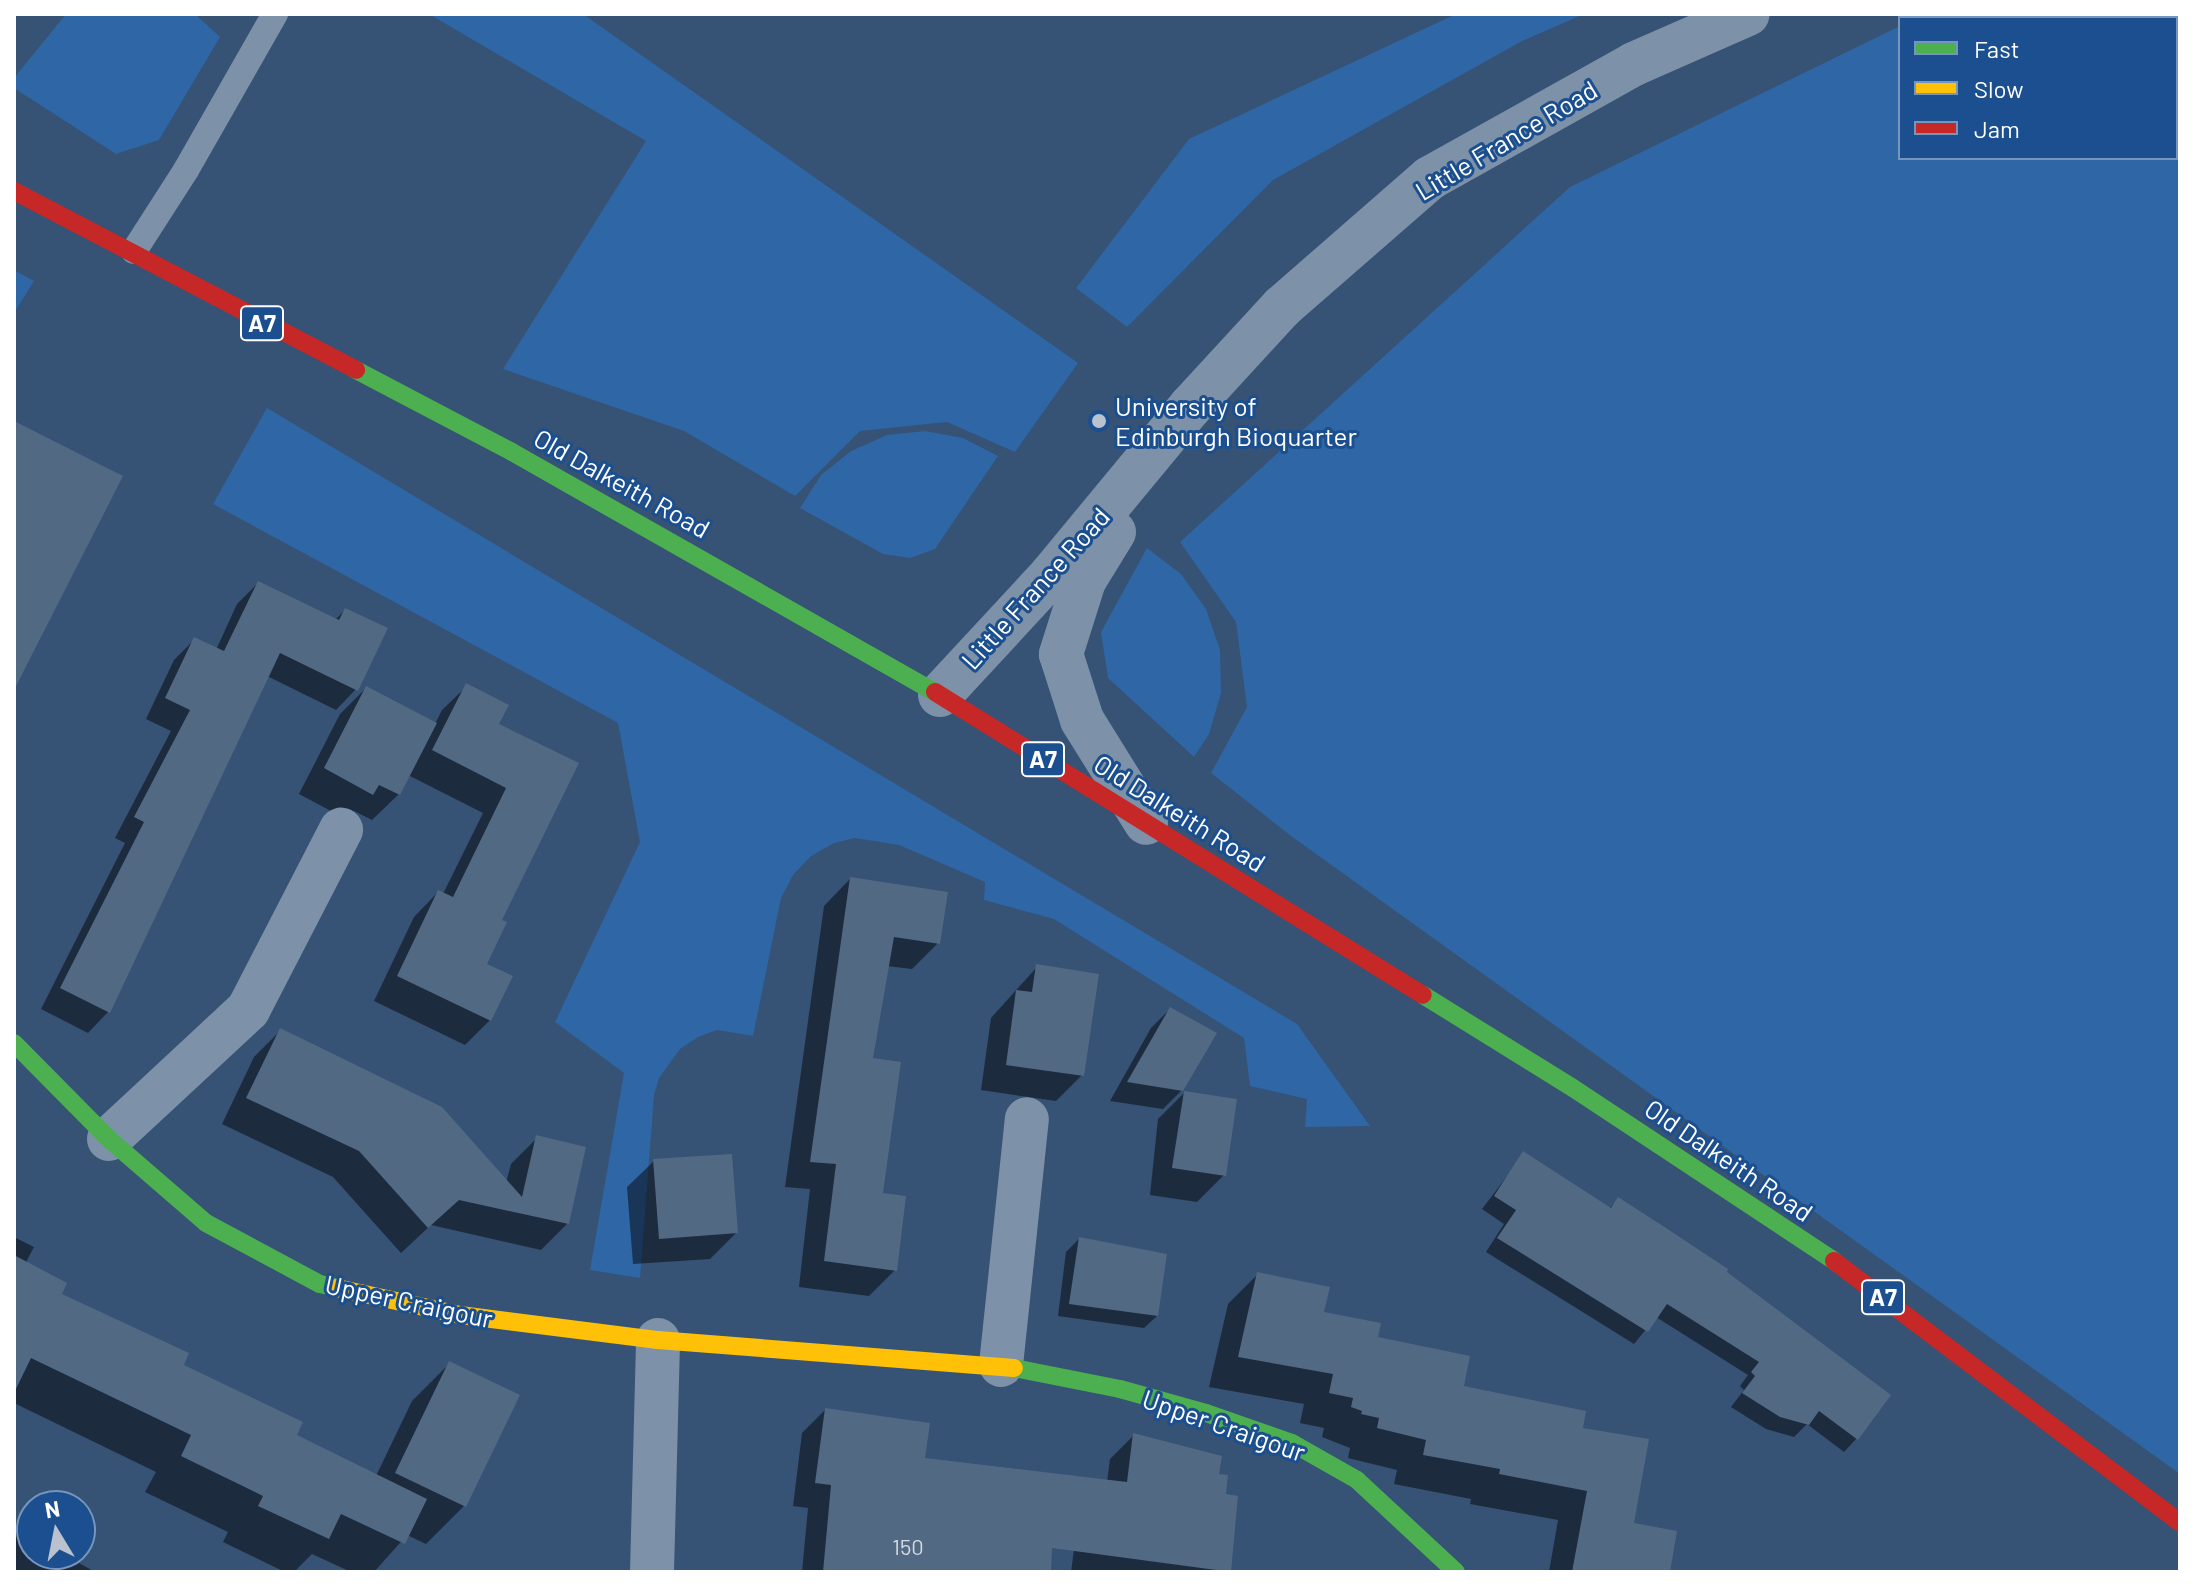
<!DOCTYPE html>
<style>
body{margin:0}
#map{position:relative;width:2194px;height:1586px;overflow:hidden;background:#365274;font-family:Barlow,sans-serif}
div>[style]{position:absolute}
.green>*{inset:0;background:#2f66a5}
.shadow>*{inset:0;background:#0007}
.building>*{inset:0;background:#526984}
.lane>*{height:26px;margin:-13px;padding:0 13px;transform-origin:13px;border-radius:13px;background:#7d92a8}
.street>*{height:44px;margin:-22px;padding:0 22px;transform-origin:22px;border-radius:22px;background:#7d92a8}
.fast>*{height:18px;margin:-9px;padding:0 9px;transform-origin:9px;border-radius:9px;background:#4caf50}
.slow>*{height:18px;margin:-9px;padding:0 9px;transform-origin:9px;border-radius:9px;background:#ffc107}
.jam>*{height:18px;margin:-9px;padding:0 9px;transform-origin:9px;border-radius:9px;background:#c62828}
.dots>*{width:22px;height:22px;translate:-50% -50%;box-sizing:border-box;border:4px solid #1b4f8f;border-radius:50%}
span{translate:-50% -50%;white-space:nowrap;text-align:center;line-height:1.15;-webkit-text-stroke:6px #1b4f8f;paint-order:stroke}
.number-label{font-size:22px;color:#d4dae0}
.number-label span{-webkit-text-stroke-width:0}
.shield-label span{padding:2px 6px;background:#1b4f8f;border:2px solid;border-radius:6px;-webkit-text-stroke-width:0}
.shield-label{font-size:24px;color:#fff;font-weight:700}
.street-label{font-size:26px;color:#fff}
.poi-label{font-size:26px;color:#fff}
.left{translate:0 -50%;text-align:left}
.frame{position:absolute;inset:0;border:16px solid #fff;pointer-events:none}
.legend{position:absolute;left:1898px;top:16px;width:280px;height:144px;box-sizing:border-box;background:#1b4f8f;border:2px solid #7695bc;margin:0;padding:10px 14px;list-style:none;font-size:24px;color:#fff}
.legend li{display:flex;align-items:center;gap:16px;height:40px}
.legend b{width:40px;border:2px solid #7695bc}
.north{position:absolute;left:16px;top:1490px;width:80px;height:80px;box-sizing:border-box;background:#1b4f8f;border:2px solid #7695bc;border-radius:50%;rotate:350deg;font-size:22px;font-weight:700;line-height:32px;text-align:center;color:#fff}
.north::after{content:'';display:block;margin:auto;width:28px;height:36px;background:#b9c2ce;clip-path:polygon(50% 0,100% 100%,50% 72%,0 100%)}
</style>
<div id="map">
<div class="green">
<i style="clip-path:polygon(66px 14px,195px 14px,220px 37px,159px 140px,116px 154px,14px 88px,14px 78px)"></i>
<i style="clip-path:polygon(429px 14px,583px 14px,1078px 363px,1015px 452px,947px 422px,860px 431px,795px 496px,684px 431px,503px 369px,646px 141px)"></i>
<i style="clip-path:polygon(1456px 14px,1584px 14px,1522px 41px,1273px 180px,1127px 327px,1076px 288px,1189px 139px)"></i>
<i style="clip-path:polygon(1926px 14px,2180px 14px,2180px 1474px,1291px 836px,1211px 773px,1247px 707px,1236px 622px,1180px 542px,1570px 187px,1900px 26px,1900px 158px,2176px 158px,2176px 18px,1917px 18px)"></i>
<i style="clip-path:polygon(14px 270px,34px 281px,14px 313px)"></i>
<i style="clip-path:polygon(267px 408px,1297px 1024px,1370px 1126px,1305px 1127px,1307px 1099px,1250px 1086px,1244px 1038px,1054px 919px,984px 900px,985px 882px,899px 845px,855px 838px,834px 843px,811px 856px,793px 875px,781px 898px,753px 1036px,717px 1030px,698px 1037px,680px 1049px,659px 1078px,654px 1095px,640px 1278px,590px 1270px,624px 1073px,555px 1022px,640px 842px,618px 723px,213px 504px)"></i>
<i style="clip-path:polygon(925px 431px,963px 438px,998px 456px,935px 549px,910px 558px,883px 554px,800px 508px,821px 475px,851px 451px,887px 435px)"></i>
<i style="clip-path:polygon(1147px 548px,1181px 574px,1206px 609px,1220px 650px,1221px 693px,1209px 734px,1194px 757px,1108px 678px,1101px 632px)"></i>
</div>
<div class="shadow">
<i style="clip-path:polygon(258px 583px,335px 620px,345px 610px,356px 689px,336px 710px,267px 676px,108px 1012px,88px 1033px,41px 1009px,125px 843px,115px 838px,171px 731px,146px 719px,174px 660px,194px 640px,216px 650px,237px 604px)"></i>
<i style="clip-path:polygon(467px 686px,496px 725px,576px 764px,499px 921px,484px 965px,490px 1020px,465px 1045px,374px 1001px,414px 917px,438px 892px,443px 894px,483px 813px,408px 775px,399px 794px,372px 820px,354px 811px,346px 819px,299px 794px,340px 714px,366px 688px,435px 724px,442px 710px)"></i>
<i style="clip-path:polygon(850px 879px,938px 943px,912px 969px,887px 966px,871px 1060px,881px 1195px,895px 1270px,869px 1296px,799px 1287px,810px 1189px,785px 1187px,824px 906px)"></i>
<i style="clip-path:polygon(1037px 967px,1082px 1075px,1056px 1101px,981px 1090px,991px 1018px)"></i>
<i style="clip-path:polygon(1170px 1009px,1182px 1090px,1163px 1109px,1110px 1101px,1151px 1028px)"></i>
<i style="clip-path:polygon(280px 1031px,506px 1183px,511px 1164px,537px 1138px,567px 1224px,541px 1250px,431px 1225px,401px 1253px,333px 1177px,222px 1124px,254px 1057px)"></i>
<i style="clip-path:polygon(1184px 1093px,1224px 1175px,1197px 1202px,1150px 1195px,1158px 1119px)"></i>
<i style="clip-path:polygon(1524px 1154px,1609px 1209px,1618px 1200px,1724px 1273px,1888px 1396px,1856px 1439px,1844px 1452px,1807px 1424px,1794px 1437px,1766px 1429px,1731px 1407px,1744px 1390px,1740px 1386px,1748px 1375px,1656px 1317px,1634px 1344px,1486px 1252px,1504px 1224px,1482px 1209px)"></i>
<i style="clip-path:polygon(654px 1161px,736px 1233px,710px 1259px,633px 1264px,627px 1187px)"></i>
<i style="clip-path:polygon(14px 1237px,34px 1247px,25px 1264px,59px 1295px,294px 1436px,376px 1476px,412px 1401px,450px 1363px,464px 1506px,426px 1544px,407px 1535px,374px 1572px,351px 1572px,312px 1554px,294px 1572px,285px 1572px,223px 1542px,228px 1532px,145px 1492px,156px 1472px,14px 1403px)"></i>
<i style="clip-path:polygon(1079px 1239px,1157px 1316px,1144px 1328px,1058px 1316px,1066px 1252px)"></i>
<i style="clip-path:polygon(1258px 1274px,1322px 1314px,1376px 1338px,1462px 1388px,1580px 1429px,1631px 1525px,1668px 1572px,1549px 1572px,1558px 1520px,1470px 1504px,1471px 1499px,1394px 1484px,1397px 1470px,1348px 1458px,1350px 1448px,1322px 1437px,1324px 1428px,1300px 1423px,1304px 1404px,1209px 1387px,1228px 1304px)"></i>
<i style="clip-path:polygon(825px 1410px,923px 1460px,1107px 1482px,1110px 1459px,1134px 1435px,1217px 1476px,1223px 1496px,1236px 1498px,1229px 1572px,1071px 1572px,1074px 1549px,908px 1529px,904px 1572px,802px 1572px,808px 1508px,793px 1506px,802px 1433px)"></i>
<i style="clip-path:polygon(14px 1527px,32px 1537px,32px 1554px,63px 1554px,95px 1572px,14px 1572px)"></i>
</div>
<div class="building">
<i style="clip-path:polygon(14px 421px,123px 476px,14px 690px)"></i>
<i style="clip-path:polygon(258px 581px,339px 620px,345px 608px,388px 628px,358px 691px,280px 653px,110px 1013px,60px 988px,144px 822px,134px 817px,190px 710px,165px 698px,194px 637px,224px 651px)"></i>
<i style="clip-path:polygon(466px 683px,509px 705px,499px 724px,579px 763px,502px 920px,507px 922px,487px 964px,513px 976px,491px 1021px,397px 976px,438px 890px,453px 897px,506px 788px,432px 750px)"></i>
<i style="clip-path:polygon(366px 686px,437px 723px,400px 795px,379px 785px,373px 795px,324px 768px)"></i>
<i style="clip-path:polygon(850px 877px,948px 892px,940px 944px,894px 937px,873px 1058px,901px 1062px,883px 1193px,906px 1196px,897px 1271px,824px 1261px,836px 1164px,810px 1162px)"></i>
<i style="clip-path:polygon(1036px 964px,1099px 974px,1084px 1076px,1006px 1065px,1016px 990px,1032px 992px)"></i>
<i style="clip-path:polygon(1170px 1007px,1217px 1033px,1183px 1091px,1127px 1082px)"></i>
<i style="clip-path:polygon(280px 1028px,442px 1107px,522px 1197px,536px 1135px,586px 1147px,569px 1224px,459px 1200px,428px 1228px,359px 1151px,246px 1098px)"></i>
<i style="clip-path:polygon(1184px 1091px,1237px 1099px,1226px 1176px,1172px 1168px)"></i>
<i style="clip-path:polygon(1523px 1151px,1611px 1208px,1618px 1197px,1669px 1230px,1728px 1269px,1727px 1272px,1891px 1395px,1858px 1440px,1819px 1411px,1809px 1425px,1780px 1417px,1742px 1393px,1755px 1376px,1751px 1372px,1759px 1362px,1667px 1304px,1648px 1332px,1497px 1238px,1516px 1210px,1494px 1196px)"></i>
<i style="clip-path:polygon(732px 1154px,738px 1233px,659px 1239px,653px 1159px)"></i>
<i style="clip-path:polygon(1079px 1237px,1167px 1254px,1158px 1316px,1069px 1304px)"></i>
<i style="clip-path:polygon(14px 1255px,67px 1283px,62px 1294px,189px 1353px,184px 1365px,303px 1422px,297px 1435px,427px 1499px,405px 1544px,341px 1514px,329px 1539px,258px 1506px,263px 1496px,181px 1456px,191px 1435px,31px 1358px,14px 1393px)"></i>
<i style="clip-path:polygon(1257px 1272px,1330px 1287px,1324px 1312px,1381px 1323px,1378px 1337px,1470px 1356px,1464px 1386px,1586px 1411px,1583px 1428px,1649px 1439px,1634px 1523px,1677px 1531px,1670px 1572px,1572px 1572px,1587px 1491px,1499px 1474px,1500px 1469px,1423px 1455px,1426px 1440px,1377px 1428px,1379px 1418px,1361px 1414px,1362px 1411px,1351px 1407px,1353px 1398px,1329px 1393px,1333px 1374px,1238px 1357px)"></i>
<i style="clip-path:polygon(449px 1361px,520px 1395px,466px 1507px,395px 1473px)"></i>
<i style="clip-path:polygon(825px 1408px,930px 1423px,925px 1458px,1127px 1482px,1133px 1433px,1222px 1456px,1219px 1474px,1228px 1475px,1226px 1494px,1238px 1496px,1231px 1572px,1052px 1548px,1051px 1572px,823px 1572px,831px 1485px,815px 1483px)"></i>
</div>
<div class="lane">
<i style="left:134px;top:251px;width:96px;rotate:-57.3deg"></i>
<i style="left:186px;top:170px;width:180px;rotate:-60.3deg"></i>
</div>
<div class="street">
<i style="left:1114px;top:532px;width:57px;rotate:121.5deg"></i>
<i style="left:1084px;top:581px;width:77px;rotate:107.5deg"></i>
<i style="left:1061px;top:654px;width:69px;rotate:72.3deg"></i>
<i style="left:1082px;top:720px;width:121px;rotate:58.1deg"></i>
<i style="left:940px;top:695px;width:163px;rotate:-47.2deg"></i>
<i style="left:1051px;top:575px;width:218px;rotate:-50.4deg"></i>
<i style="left:1190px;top:407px;width:136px;rotate:-47.4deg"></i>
<i style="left:1282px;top:307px;width:196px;rotate:-41.1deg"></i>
<i style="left:1430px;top:178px;width:234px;rotate:-29.2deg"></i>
<i style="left:1634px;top:64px;width:124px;rotate:-23.7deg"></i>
<i style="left:109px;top:1139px;width:190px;rotate:-42.9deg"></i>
<i style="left:248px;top:1010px;width:203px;rotate:-62.7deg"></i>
<i style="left:1001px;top:1365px;width:247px;rotate:-84deg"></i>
<i style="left:652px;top:1572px;width:232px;rotate:-88.5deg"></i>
</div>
<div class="fast">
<i style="left:356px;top:370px;width:176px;rotate:27.7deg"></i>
<i style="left:512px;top:452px;width:486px;rotate:29.6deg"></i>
<i style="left:1423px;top:995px;width:176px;rotate:31.8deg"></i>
<i style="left:1573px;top:1088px;width:313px;rotate:33.5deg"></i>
<i style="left:14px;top:1043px;width:135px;rotate:45.3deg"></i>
<i style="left:109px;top:1139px;width:128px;rotate:40.9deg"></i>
<i style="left:206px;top:1223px;width:129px;rotate:28.2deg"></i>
<i style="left:320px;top:1284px;width:17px;rotate:13deg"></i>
<i style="left:1014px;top:1368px;width:108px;rotate:11.2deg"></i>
<i style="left:1120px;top:1389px;width:89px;rotate:15.6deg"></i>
<i style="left:1206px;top:1413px;width:91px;rotate:19.2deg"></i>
<i style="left:1292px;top:1443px;width:75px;rotate:29.6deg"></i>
<i style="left:1357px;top:1480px;width:135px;rotate:42.9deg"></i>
</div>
<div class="slow">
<i style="left:337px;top:1288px;width:126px;rotate:12.4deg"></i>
<i style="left:460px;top:1315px;width:200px;rotate:7.2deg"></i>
<i style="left:658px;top:1340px;width:357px;rotate:4.5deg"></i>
</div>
<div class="jam">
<i style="left:14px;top:191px;width:386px;rotate:27.6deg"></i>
<i style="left:935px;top:692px;width:574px;rotate:31.84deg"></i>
<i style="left:1834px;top:1261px;width:434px;rotate:37.1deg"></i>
</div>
<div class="dots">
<i style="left:1099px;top:421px;background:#b9c2ce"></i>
</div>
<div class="number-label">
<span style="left:908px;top:1547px">150</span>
</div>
<div class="shield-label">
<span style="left:262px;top:323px">A7</span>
<span style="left:1043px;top:759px">A7</span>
<span style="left:1883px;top:1297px">A7</span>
</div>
<div class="street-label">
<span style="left:1506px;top:140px;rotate:-31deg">Little France Road</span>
<span style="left:622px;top:483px;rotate:29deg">Old Dalkeith Road</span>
<span style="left:1035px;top:588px;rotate:-48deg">Little France Road</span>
<span style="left:1180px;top:813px;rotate:32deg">Old Dalkeith Road</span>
<span style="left:1729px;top:1160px;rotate:34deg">Old Dalkeith Road</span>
<span style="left:409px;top:1301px;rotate:12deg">Upper Craigour</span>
<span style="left:1224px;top:1425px;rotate:19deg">Upper Craigour</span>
</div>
<div class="poi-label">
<span class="left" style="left:1115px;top:421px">University of<br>Edinburgh Bioquarter</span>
</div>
<div class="frame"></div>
<ul class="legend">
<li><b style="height:10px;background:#4caf50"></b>Fast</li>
<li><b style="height:10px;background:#ffc107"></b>Slow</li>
<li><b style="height:10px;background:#c62828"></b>Jam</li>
</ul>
<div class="north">N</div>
</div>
